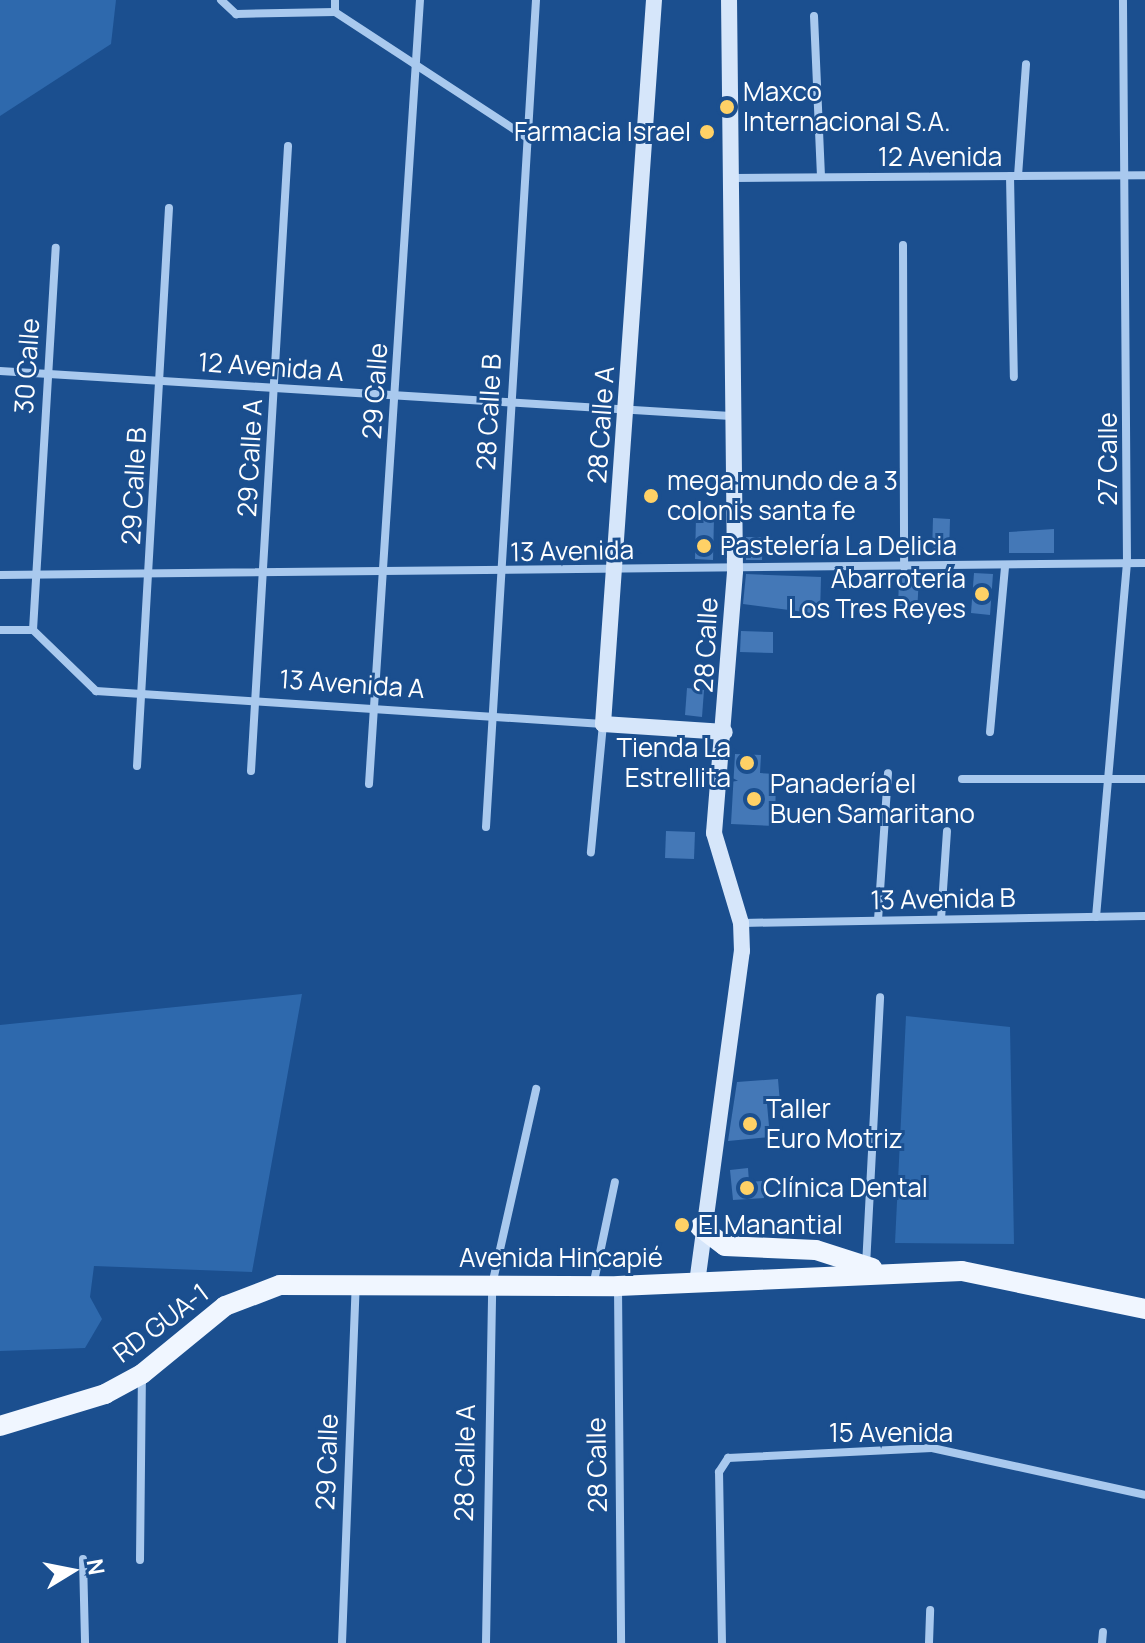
<!DOCTYPE html>
<meta charset="utf-8">
<style>
body{margin:0}
#map{position:relative;width:1145px;height:1643px;overflow:hidden;background:#1b4f8f;font-family:Manrope,sans-serif}
div>[style]{position:absolute}
.green>*{inset:0;background:#2e69ad}
.building>*{inset:0;background:#4478b7}
.minor>*{height:8px;margin:-4px;padding:0 4px;transform-origin:4px;border-radius:4px;background:#a9c9ee}
.secondary>*{height:16px;margin:-8px;padding:0 8px;transform-origin:8px;border-radius:8px;background:#d6e6fa}
.primary>*{height:20px;margin:-10px;padding:0 10px;transform-origin:10px;border-radius:10px;background:#f0f6ff}
.dots>*{width:22px;height:22px;translate:-50% -50%;box-sizing:border-box;border:4px solid #1b4f8f;border-radius:50%}
span{translate:-50% -50%;white-space:nowrap;text-align:center;line-height:1.15;-webkit-text-stroke:6px #1b4f8f;paint-order:stroke}
.poi-label{font-size:26px;color:#fff}
.left{translate:0 -50%;text-align:left}
.right{translate:-100% -50%;text-align:right}
.street-label{font-size:26px;color:#fff}
.north{position:absolute;left:32px;top:1531px;width:80px;height:80px;-webkit-text-stroke:6px #1b4f8f;paint-order:stroke;rotate:80deg;font-size:22px;font-weight:700;line-height:32px;text-align:center;color:#fff}
.north::after{content:'';display:block;margin:auto;width:28px;height:36px;background:#fff;clip-path:polygon(50% 0,100% 100%,50% 72%,0 100%)}
</style>
<div id="map">
<div class="green">
<i style="clip-path:polygon(0 0,116px 0,111px 44px,0 116px)"></i>
<i style="clip-path:polygon(302px 994px,252px 1272px,94px 1266px,90px 1297px,102px 1319px,85px 1348px,0 1351px,0 1025px)"></i>
<i style="clip-path:polygon(906px 1016px,1010px 1027px,1014px 1244px,895px 1243px)"></i>
</div>
<div class="building">
<i style="clip-path:polygon(696px 517px,714px 518px,713px 560px,695px 559px)"></i>
<i style="clip-path:polygon(933px 518px,950px 519px,949px 555px,932px 554px)"></i>
<i style="clip-path:polygon(1054px 529px,1054px 553px,1009px 553px,1009px 532px)"></i>
<i style="clip-path:polygon(746px 537px,763px 537px,762px 560px,746px 560px)"></i>
<i style="clip-path:polygon(974px 573px,993px 574px,990px 615px,971px 613px)"></i>
<i style="clip-path:polygon(746px 574px,821px 577px,820px 614px,743px 604px)"></i>
<i style="clip-path:polygon(899px 575px,919px 576px,917px 613px,898px 612px)"></i>
<i style="clip-path:polygon(741px 631px,773px 632px,773px 653px,740px 652px)"></i>
<i style="clip-path:polygon(687px 688px,704px 690px,702px 717px,685px 715px)"></i>
<i style="clip-path:polygon(735px 754px,761px 755px,760px 773px,776px 774px,775px 826px,731px 824px)"></i>
<i style="clip-path:polygon(666px 831px,695px 832px,694px 859px,665px 858px)"></i>
<i style="clip-path:polygon(778px 1079px,780px 1103px,767px 1104px,770px 1137px,728px 1141px,737px 1082px)"></i>
<i style="clip-path:polygon(748px 1168px,749px 1182px,762px 1181px,764px 1198px,733px 1200px,730px 1170px)"></i>
</div>
<div class="minor">
<i style="left:221px;top:0;width:21px;rotate:43deg"></i>
<i style="left:236px;top:14px;width:99px;rotate:-1.2deg"></i>
<i style="left:335px;top:12px;width:228px;rotate:33.2deg"></i>
<i style="left:335px;top:0;width:12px;rotate:90deg"></i>
<i style="left:814px;top:16px;width:161px;rotate:87.5deg"></i>
<i style="left:1010px;top:176px;width:201px;rotate:88.9deg"></i>
<i style="left:1018px;top:176px;width:112px;rotate:-85.9deg"></i>
<i style="left:735px;top:178px;width:410px;rotate:-0.4deg"></i>
<i style="left:903px;top:245px;width:322px;rotate:89.8deg"></i>
<i style="left:0;top:371px;width:732px;rotate:3.52deg"></i>
<i style="left:0;top:575px;width:1145px;rotate:-0.6deg"></i>
<i style="left:0;top:630px;width:33px"></i>
<i style="left:33px;top:630px;width:88px;rotate:44.1deg"></i>
<i style="left:96px;top:691px;width:508px;rotate:3.72deg"></i>
<i style="left:603px;top:724px;width:129px;rotate:95.4deg"></i>
<i style="left:33px;top:630px;width:383px;rotate:-86.6deg"></i>
<i style="left:990px;top:732px;width:167px;rotate:-84.8deg"></i>
<i style="left:137px;top:766px;width:559px;rotate:-86.72deg"></i>
<i style="left:251px;top:771px;width:626px;rotate:-86.61deg"></i>
<i style="left:962px;top:779px;width:183px"></i>
<i style="left:369px;top:784px;width:786px;rotate:-86.28deg"></i>
<i style="left:486px;top:827px;width:829px;rotate:-86.54deg"></i>
<i style="left:1096px;top:917px;width:355px;rotate:-85deg"></i>
<i style="left:1127px;top:563px;width:563px;rotate:-90.41deg"></i>
<i style="left:941px;top:919px;width:88px;rotate:-86.1deg"></i>
<i style="left:878px;top:920px;width:147px;rotate:-86.1deg"></i>
<i style="left:742px;top:923px;width:403px;rotate:-1deg"></i>
<i style="left:866px;top:1266px;width:269px;rotate:-87deg"></i>
<i style="left:593px;top:1286px;width:106px;rotate:-78.1deg"></i>
<i style="left:618px;top:1287px;width:356px;rotate:89.5deg"></i>
<i style="left:83px;top:1559px;width:84px;rotate:88.6deg"></i>
<i style="left:140px;top:1560px;width:183px;rotate:-89.4deg"></i>
<i style="left:342px;top:1643px;width:359px;rotate:-87.8deg"></i>
<i style="left:486px;top:1643px;width:358px;rotate:-89deg"></i>
<i style="left:492px;top:1285px;width:201px;rotate:-77.3deg"></i>
<i style="left:722px;top:1643px;width:171px;rotate:-91deg"></i>
<i style="left:719px;top:1472px;width:17px;rotate:-57deg"></i>
<i style="left:728px;top:1458px;width:204px;rotate:-2.8deg"></i>
<i style="left:932px;top:1448px;width:218px;rotate:12.4deg"></i>
<i style="left:929px;top:1643px;width:33px;rotate:-88deg"></i>
<i style="left:1102px;top:1643px;width:11px;rotate:-85deg"></i>
</div>
<div class="secondary">
<i style="left:654px;top:0;width:726px;rotate:94.03deg"></i>
<i style="left:603px;top:724px;width:122px;rotate:3.8deg"></i>
<i style="left:697px;top:1283px;width:335px;rotate:-82.3deg"></i>
<i style="left:742px;top:951px;width:28px;rotate:-92deg"></i>
<i style="left:741px;top:923px;width:94px;rotate:-106.7deg"></i>
<i style="left:714px;top:833px;width:263px;rotate:-85.4deg"></i>
<i style="left:735px;top:571px;width:571px;rotate:-90.6deg"></i>
</div>
<div class="primary">
<i style="left:700px;top:1227px;width:31px;rotate:37deg"></i>
<i style="left:725px;top:1246px;width:91px;rotate:2.5deg"></i>
<i style="left:816px;top:1250px;width:59px;rotate:17.8deg"></i>
<i style="left:0;top:1426px;width:110px;rotate:-16.9deg"></i>
<i style="left:105px;top:1394px;width:42px;rotate:-28.4deg"></i>
<i style="left:142px;top:1374px;width:107px;rotate:-39.3deg"></i>
<i style="left:225px;top:1306px;width:59px;rotate:-20.9deg"></i>
<i style="left:280px;top:1285px;width:338px;rotate:0.2deg"></i>
<i style="left:618px;top:1286px;width:344px;rotate:-2.5deg"></i>
<i style="left:962px;top:1271px;width:187px;rotate:11.7deg"></i>
</div>
<div class="dots">
<i style="left:727px;top:107px;background:#ffd166"></i>
<i style="left:707px;top:132px;background:#ffd166"></i>
<i style="left:651px;top:496px;background:#ffd166"></i>
<i style="left:704px;top:546px;background:#ffd166"></i>
<i style="left:982px;top:594px;background:#ffd166"></i>
<i style="left:747px;top:763px;background:#ffd166"></i>
<i style="left:754px;top:799px;background:#ffd166"></i>
<i style="left:750px;top:1124px;background:#ffd166"></i>
<i style="left:747px;top:1188px;background:#ffd166"></i>
<i style="left:682px;top:1225px;background:#ffd166"></i>
</div>
<div class="poi-label">
<span class="left" style="left:743px;top:107px">Maxco<br>Internacional S.A.</span>
<span class="right" style="left:691px;top:132px">Farmacia Israel</span>
<span class="left" style="left:667px;top:496px">mega mundo de a 3<br>colonis santa fe</span>
<span class="left" style="left:720px;top:546px">Pastelería La Delicia</span>
<span class="right" style="left:966px;top:594px">Abarrotería<br>Los Tres Reyes</span>
<span class="right" style="left:731px;top:763px">Tienda La<br>Estrellita</span>
<span class="left" style="left:770px;top:799px">Panadería el<br>Buen Samaritano</span>
<span class="left" style="left:766px;top:1124px">Taller<br>Euro Motriz</span>
<span class="left" style="left:763px;top:1188px">Clínica Dental</span>
<span class="left" style="left:698px;top:1225px">El Manantial</span>
</div>
<div class="street-label">
<span style="left:940px;top:157px">12 Avenida</span>
<span style="left:27px;top:366px;rotate:-86deg">30 Calle</span>
<span style="left:271px;top:367px;rotate:4deg">12 Avenida A</span>
<span style="left:375px;top:391px;rotate:-86deg">29 Calle</span>
<span style="left:489px;top:412px;rotate:-87deg">28 Calle B</span>
<span style="left:601px;top:425px;rotate:-86deg">28 Calle A</span>
<span style="left:250px;top:458px;rotate:-87deg">29 Calle A</span>
<span style="left:1108px;top:459px;rotate:-90deg">27 Calle</span>
<span style="left:134px;top:486px;rotate:-87deg">29 Calle B</span>
<span style="left:572px;top:551px;rotate:-1deg">13 Avenida</span>
<span style="left:706px;top:645px;rotate:-87deg">28 Calle</span>
<span style="left:352px;top:684px;rotate:4deg">13 Avenida A</span>
<span style="left:943px;top:899px;rotate:-1deg">13 Avenida B</span>
<span style="left:561px;top:1258px">Avenida Hincapié</span>
<span style="left:161px;top:1323px;rotate:-37deg">RD GUA-1</span>
<span style="left:891px;top:1433px">15 Avenida</span>
<span style="left:327px;top:1462px;rotate:-88deg">29 Calle</span>
<span style="left:465px;top:1463px;rotate:-89deg">28 Calle A</span>
<span style="left:597px;top:1465px;rotate:-91deg">28 Calle</span>
</div>
<div class="north">N</div>
</div>
